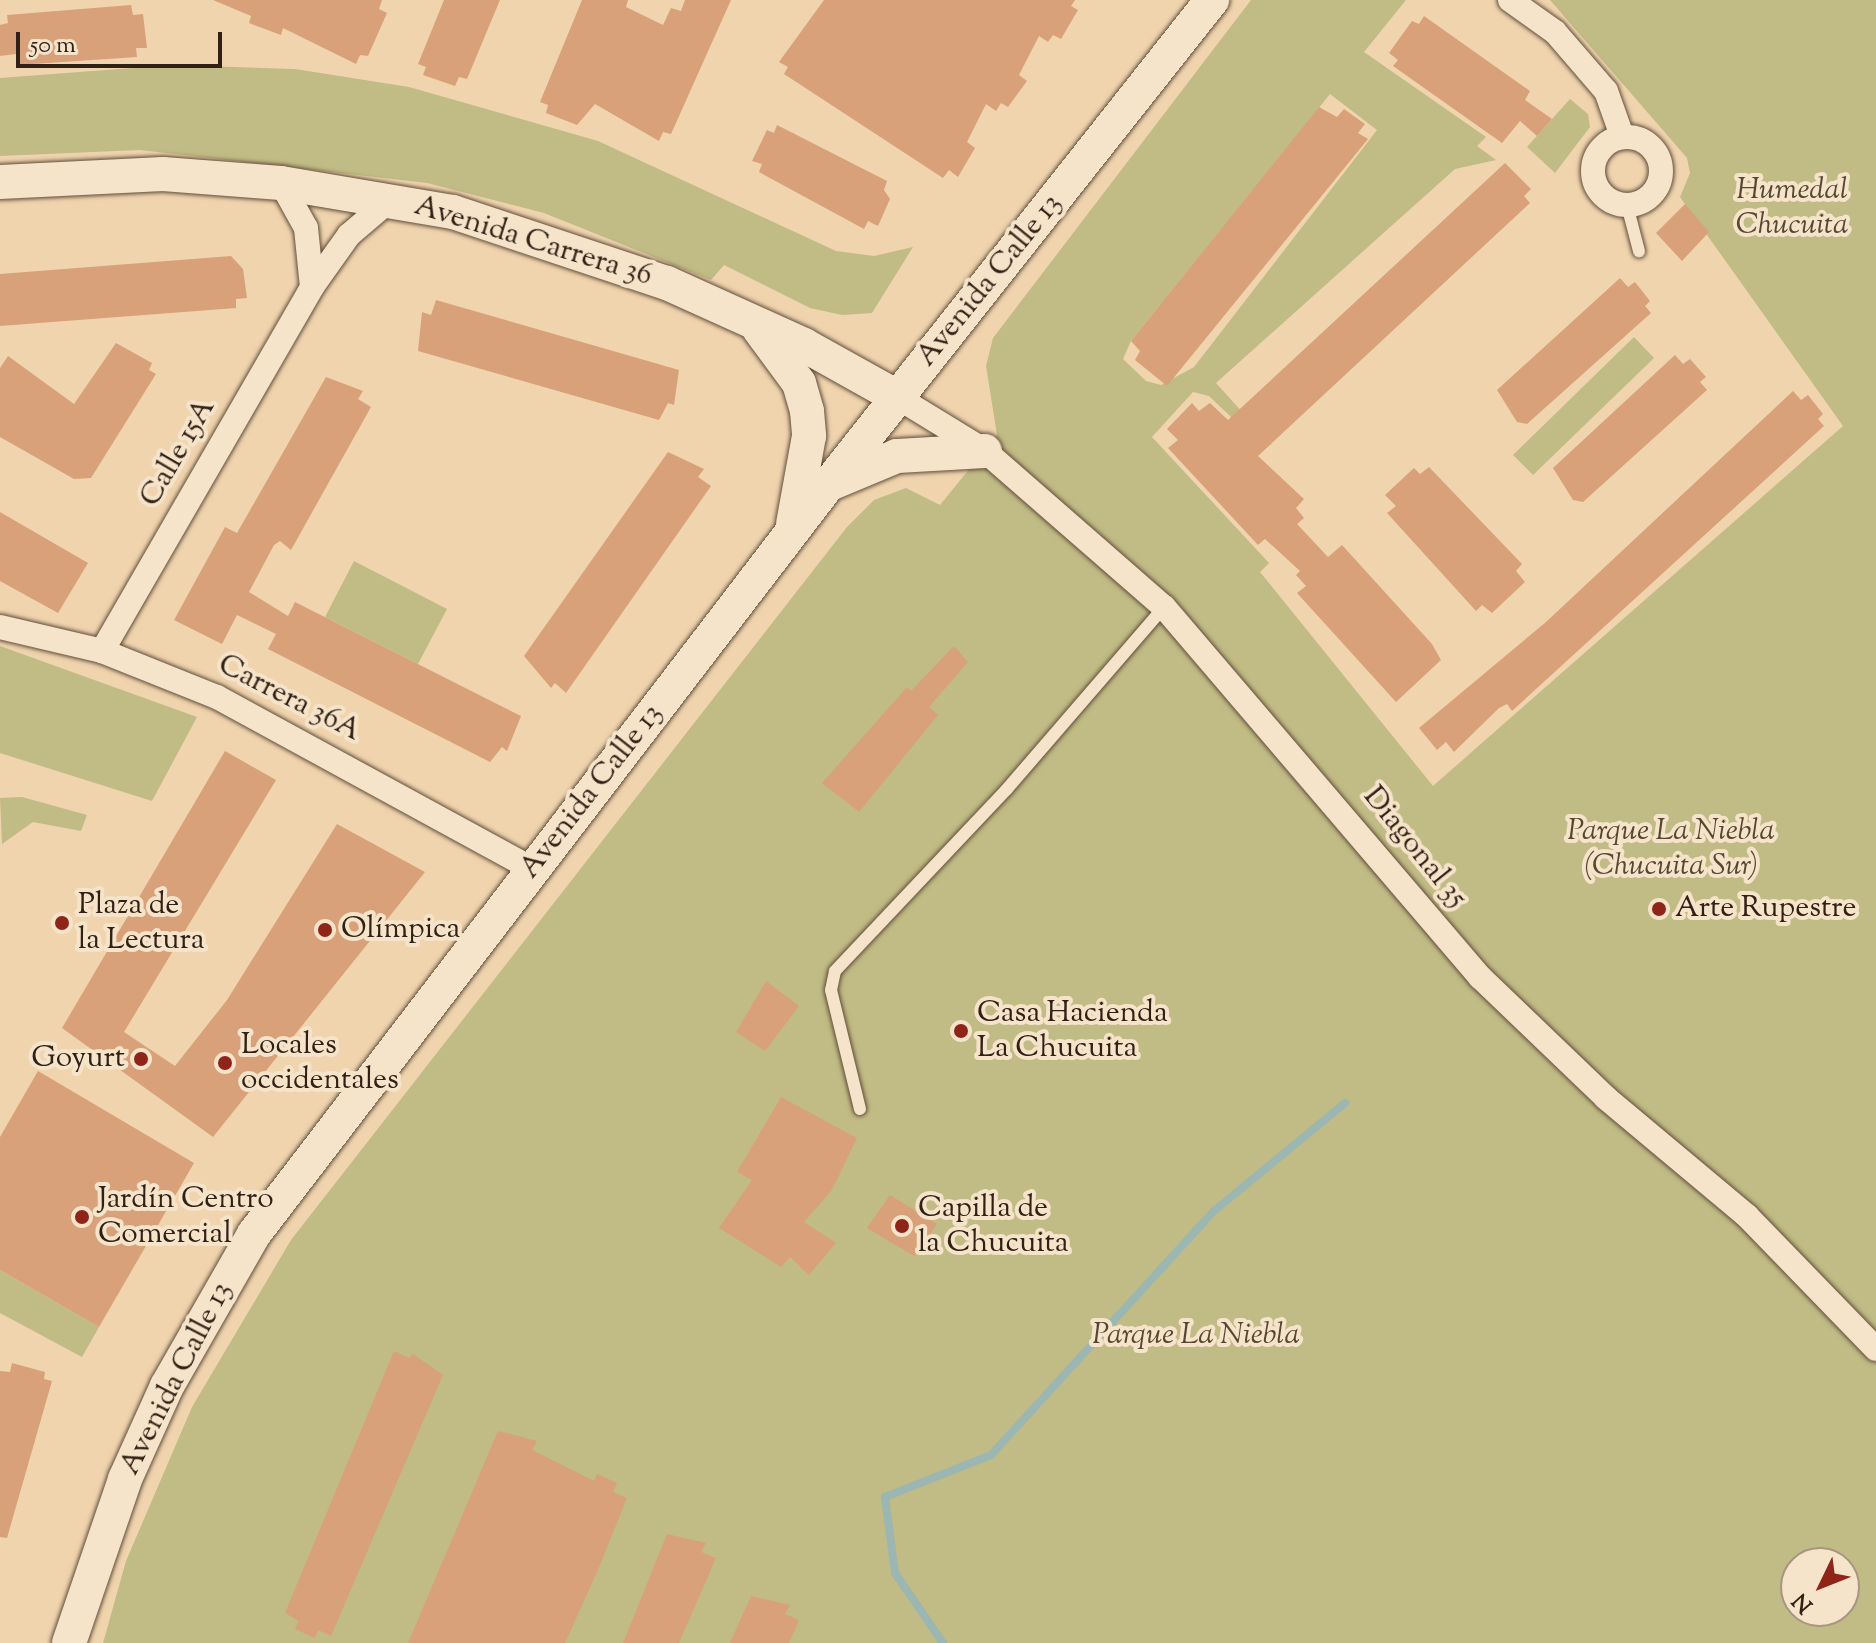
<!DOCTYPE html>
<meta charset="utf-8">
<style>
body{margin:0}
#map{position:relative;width:1876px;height:1643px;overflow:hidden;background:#f0d4ae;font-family:"Sorts Mill Goudy",serif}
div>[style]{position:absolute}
.green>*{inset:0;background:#c1bb85}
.stream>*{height:8px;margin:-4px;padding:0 4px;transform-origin:4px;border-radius:4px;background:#9cb7b2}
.building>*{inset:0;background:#d8a17a}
.roads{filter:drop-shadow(0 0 2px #614e3b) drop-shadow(0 0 2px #614e3b)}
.service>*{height:12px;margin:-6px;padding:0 6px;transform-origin:6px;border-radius:6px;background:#f5e3ca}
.minor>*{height:24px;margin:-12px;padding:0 12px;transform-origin:12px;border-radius:12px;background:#f5e3ca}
.minor>.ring{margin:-12px;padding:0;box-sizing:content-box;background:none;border:24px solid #f5e3ca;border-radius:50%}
.secondary>*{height:34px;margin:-17px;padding:0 17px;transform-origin:17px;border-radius:17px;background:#f5e3ca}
.dots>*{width:22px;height:22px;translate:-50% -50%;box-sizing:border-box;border:4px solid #f5e3ca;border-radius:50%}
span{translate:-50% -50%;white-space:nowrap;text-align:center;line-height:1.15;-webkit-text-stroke:8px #f5e3ca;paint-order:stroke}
.park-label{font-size:30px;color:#554831;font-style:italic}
.street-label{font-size:30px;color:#312115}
.poi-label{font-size:30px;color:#312115}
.left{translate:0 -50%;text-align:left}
.right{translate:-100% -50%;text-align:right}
.north{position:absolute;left:1780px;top:1547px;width:80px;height:80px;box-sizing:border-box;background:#f5e3ca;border:2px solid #a79582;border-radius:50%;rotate:227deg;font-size:22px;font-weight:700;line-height:32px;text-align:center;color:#312115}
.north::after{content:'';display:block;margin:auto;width:28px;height:36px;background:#8f2418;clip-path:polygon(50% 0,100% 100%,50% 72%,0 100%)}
.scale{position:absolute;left:16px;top:32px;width:206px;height:36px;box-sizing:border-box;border:4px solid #312115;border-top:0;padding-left:10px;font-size:24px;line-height:28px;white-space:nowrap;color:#312115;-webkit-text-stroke:6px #f5e3ca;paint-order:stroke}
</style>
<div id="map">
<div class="green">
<i style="clip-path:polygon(evenodd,1251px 0,1406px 0,1364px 52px,1486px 137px,1477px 146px,1496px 160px,1455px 169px,1216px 383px,1272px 445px,1252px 437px,1209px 396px,1193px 392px,1152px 437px,1269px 563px,1260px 572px,1433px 786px,1843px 426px,1680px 197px,1690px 173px,1687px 158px,1550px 0,1876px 0,1876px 1643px,103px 1643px,126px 1561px,192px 1407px,291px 1240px,847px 527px,874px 500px,906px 488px,940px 505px,997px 435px,986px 366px,993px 338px,1251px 0,1330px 94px,1377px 130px,1194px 367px,1161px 385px,1146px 381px,1123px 359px,1131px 341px,1330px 94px,1251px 0,1796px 1563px,1844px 1563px,1844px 1611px,1796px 1611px,1796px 1563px)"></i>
<i style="clip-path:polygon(172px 65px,295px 69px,409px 87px,598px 141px,836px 251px,874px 256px,913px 247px,872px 313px,842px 315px,810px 308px,724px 265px,711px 280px,544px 213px,427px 183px,140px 150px,0 156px,0 78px)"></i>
<i style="clip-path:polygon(1570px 99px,1588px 114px,1590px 127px,1555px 173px,1527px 147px)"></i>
<i style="clip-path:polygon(1634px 337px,1654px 358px,1533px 475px,1513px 455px)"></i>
<i style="clip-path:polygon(354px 561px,447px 609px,418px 664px,325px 617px)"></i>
<i style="clip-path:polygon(0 646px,197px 717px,152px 801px,0 753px)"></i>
<i style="clip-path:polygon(22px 797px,87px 815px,81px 831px,33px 822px,2px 844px,0 798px)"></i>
<i style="clip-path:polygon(0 1270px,99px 1327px,82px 1357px,0 1313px)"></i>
</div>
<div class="stream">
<i style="left:943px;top:1643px;width:85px;rotate:-124.4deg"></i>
<i style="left:895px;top:1573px;width:77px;rotate:-97.5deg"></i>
<i style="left:885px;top:1497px;width:114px;rotate:-21.6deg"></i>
<i style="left:991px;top:1455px;width:331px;rotate:-47.6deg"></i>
<i style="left:1214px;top:1211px;width:170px;rotate:-39.5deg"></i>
</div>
<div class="building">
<i style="clip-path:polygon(213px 0,382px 0,379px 9px,387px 13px,368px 56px,360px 55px,356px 64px,283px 28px,281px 35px,249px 23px,251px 16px)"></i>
<i style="clip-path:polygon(444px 0,500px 0,467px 79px,459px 77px,455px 86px,423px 75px,426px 67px,418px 64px)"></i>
<i style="clip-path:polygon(582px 0,628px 0,626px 7px,663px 25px,671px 8px,681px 11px,685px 0,731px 0,671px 134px,663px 132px,659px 141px,595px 104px,577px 125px,546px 113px,548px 105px,540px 102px)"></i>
<i style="clip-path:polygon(824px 0,1075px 0,1071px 6px,1078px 10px,1061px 39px,1053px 35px,1048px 42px,1039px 36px,1019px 75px,1027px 81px,1008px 107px,1001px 103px,996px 111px,986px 104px,967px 142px,975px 148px,958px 177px,949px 170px,943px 178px,784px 74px,788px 67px,779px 62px)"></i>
<i style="clip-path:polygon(131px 5px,133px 15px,143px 14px,147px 48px,136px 48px,137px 57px,18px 65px,16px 54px,0 56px,0 25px,8px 23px,7px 15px)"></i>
<i style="clip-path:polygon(1424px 16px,1530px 91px,1525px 100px,1552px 119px,1537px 136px,1520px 121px,1502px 143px,1393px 66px,1398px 60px,1389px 53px,1412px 21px,1419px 24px)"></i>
<i style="clip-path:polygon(1319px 107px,1337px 117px,1344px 109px,1365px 124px,1358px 133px,1368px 139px,1167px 386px,1135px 360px,1140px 351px,1131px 341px)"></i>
<i style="clip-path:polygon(777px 125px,887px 181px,884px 190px,890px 199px,878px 226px,868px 221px,864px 229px,759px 172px,762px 164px,752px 161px,767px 130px,774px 133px)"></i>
<i style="clip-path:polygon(1505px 163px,1531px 189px,1524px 196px,1530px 203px,1258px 456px,1304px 499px,1296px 508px,1304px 518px,1297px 524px,1328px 557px,1342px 545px,1432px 644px,1441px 660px,1396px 702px,1297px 593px,1306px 586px,1296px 575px,1300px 571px,1265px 539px,1258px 545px,1168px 448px,1178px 440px,1167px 429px,1192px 403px,1199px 411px,1210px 403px,1228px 420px)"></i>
<i style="clip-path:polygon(1685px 204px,1709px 232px,1682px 261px,1656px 233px)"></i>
<i style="clip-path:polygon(231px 256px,243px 269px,247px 298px,236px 299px,236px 308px,0 326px,0 274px)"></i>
<i style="clip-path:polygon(1620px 278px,1628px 287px,1635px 282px,1650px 301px,1645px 306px,1651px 313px,1527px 424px,1517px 422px,1497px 390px)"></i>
<i style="clip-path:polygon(436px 300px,679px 370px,674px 405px,668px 403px,659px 420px,418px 351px,422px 312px,431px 315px)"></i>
<i style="clip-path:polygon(116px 343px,152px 363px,149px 370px,156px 374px,91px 478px,74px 479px,0 437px,0 368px,8px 356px,74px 404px)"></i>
<i style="clip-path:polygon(1675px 355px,1683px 364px,1690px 359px,1706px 377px,1700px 382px,1707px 390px,1583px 502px,1573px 500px,1553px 468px)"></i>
<i style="clip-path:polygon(326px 377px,363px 391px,358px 399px,371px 407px,291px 550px,280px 541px,274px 545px,249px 592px,288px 616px,295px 602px,521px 716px,507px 751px,502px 747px,490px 762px,268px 649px,276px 634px,237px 615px,222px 644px,174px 620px,225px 527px,237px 533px)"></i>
<i style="clip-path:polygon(1793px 391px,1801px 400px,1808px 395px,1823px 414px,1818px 419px,1824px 426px,1512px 711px,1507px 704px,1499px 708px,1454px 752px,1446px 742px,1437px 750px,1419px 728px,1546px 622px)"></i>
<i style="clip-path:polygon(668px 452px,704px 469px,698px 477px,711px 486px,566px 693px,555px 683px,551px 688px,524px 656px)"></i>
<i style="clip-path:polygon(1429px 467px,1522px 564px,1516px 571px,1525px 582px,1492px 613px,1482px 605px,1476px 611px,1387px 513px,1396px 506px,1385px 495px,1414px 468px,1420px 474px)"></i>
<i style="clip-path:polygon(0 512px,88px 563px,58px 613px,0 581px)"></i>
<i style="clip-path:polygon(954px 646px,968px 662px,929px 707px,938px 715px,859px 812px,822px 783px,907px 687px,911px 691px)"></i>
<i style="clip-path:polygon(225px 751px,276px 780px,124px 1032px,175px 1066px,227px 1000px,337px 824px,425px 872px,213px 1137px,62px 1028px)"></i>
<i style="clip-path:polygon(766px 981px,799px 1006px,765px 1051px,736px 1032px)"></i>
<i style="clip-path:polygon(38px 1071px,194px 1163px,99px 1327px,0 1270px,0 1137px)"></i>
<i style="clip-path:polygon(781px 1097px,857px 1138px,832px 1190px,804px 1222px,836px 1243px,809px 1275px,790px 1257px,781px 1267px,719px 1228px,752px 1180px,737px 1172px)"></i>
<i style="clip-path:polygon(890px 1195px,937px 1224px,914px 1256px,867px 1228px)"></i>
<i style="clip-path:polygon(394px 1351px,409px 1358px,413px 1354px,443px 1375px,331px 1636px,318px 1630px,315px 1638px,295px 1629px,299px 1621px,285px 1613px)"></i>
<i style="clip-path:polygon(12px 1363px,45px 1372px,44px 1379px,52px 1381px,7px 1538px,0 1537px,0 1371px,10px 1372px)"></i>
<i style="clip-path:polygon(498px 1431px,537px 1441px,532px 1450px,594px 1481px,597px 1474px,617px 1483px,613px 1492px,627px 1498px,597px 1572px,565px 1643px,408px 1643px)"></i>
<i style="clip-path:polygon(667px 1534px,706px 1543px,701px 1552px,716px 1558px,679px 1643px,623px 1643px)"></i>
<i style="clip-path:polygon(751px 1596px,790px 1605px,785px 1614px,799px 1620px,789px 1643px,730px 1643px)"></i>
</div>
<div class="roads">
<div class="service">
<i style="left:1627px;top:205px;width:48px;rotate:75.4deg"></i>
<i style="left:860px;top:1109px;width:122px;rotate:-103.7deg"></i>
<i style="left:831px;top:990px;width:19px;rotate:-78deg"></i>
<i style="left:835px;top:971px;width:250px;rotate:-46.6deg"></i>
<i style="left:1007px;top:789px;width:240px;rotate:-49.2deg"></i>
</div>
<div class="minor">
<i style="left:1510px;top:0;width:55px;rotate:35.4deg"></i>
<i style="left:1555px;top:32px;width:78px;rotate:49.2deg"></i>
<i style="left:1606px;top:91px;width:48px;rotate:70.4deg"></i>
<i class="ring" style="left:1593px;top:137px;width:44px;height:44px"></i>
<i style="left:281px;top:183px;width:51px;rotate:60.9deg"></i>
<i style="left:306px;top:228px;width:59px;rotate:84.2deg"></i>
<i style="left:897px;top:397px;width:103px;rotate:31.5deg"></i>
<i style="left:985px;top:451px;width:237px;rotate:41.1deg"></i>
<i style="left:1164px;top:607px;width:487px;rotate:49.5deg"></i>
<i style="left:1480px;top:977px;width:175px;rotate:43.8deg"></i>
<i style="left:1606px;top:1098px;width:184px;rotate:39.9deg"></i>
<i style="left:1747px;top:1216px;width:185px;rotate:45.9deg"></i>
<i style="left:0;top:627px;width:105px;rotate:13.2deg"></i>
<i style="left:102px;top:651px;width:124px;rotate:21.8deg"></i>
<i style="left:217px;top:697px;width:359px;rotate:28.6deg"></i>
<i style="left:102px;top:651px;width:420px;rotate:-60deg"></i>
<i style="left:312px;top:287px;width:64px;rotate:-54.6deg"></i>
<i style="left:349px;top:235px;width:54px;rotate:-40.5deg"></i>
</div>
<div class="secondary">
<i style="left:0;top:182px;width:163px;rotate:-2.8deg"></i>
<i style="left:163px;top:174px;width:118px;rotate:4.4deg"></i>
<i style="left:281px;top:183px;width:174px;rotate:9.6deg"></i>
<i style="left:453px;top:212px;width:225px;rotate:18.4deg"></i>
<i style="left:667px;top:283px;width:150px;rotate:24.3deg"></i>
<i style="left:804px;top:345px;width:107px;rotate:29.2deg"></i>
<i style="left:759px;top:329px;width:67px;rotate:53.5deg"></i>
<i style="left:799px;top:383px;width:29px;rotate:74deg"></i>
<i style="left:807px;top:411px;width:25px;rotate:85deg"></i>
<i style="left:809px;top:436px;width:89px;rotate:100.3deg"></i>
<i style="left:832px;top:483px;width:70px;rotate:-22.6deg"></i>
<i style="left:897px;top:456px;width:88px;rotate:-3.3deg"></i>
<i style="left:69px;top:1643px;width:173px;rotate:-71.1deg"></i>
<i style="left:125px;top:1479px;width:102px;rotate:-65.7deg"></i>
<i style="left:167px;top:1386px;width:175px;rotate:-60.2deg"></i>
<i style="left:254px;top:1234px;width:944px;rotate:-52.54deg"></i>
<i style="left:828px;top:485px;width:619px;rotate:-51.63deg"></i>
</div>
</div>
<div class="dots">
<i style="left:1659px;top:909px;background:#8f2418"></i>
<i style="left:62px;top:923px;background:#8f2418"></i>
<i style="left:325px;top:930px;background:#8f2418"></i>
<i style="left:961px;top:1031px;background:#8f2418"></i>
<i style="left:141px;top:1059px;background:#8f2418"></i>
<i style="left:225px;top:1063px;background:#8f2418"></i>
<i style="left:82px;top:1217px;background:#8f2418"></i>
<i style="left:902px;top:1226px;background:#8f2418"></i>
</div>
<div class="park-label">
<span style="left:1792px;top:208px">Humedal<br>Chucuita</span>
<span style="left:1671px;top:849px">Parque La Niebla<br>(Chucuita Sur)</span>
<span style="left:1196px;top:1336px">Parque La Niebla</span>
</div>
<div class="street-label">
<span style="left:533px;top:242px;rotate:17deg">Avenida Carrera 36</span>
<span style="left:990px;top:281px;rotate:-51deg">Avenida Calle 13</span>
<span style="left:179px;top:453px;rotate:-60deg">Calle 15A</span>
<span style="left:289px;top:699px;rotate:27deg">Carrera 36A</span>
<span style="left:592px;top:792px;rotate:-52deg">Avenida Calle 13</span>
<span style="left:1414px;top:848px;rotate:51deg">Diagonal 35</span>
<span style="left:177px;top:1379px;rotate:-63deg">Avenida Calle 13</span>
</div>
<div class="poi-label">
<span class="left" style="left:78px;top:923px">Plaza de<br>la Lectura</span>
<span class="left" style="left:1675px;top:909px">Arte Rupestre</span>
<span class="left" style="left:341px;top:930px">Olímpica</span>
<span class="left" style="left:977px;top:1031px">Casa Hacienda<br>La Chucuita</span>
<span class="left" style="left:241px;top:1063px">Locales<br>occidentales</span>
<span class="right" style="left:125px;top:1059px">Goyurt</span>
<span class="left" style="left:98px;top:1217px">Jardín Centro<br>Comercial</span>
<span class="left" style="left:918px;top:1226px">Capilla de<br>la Chucuita</span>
</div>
<div class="north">N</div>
<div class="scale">50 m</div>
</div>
